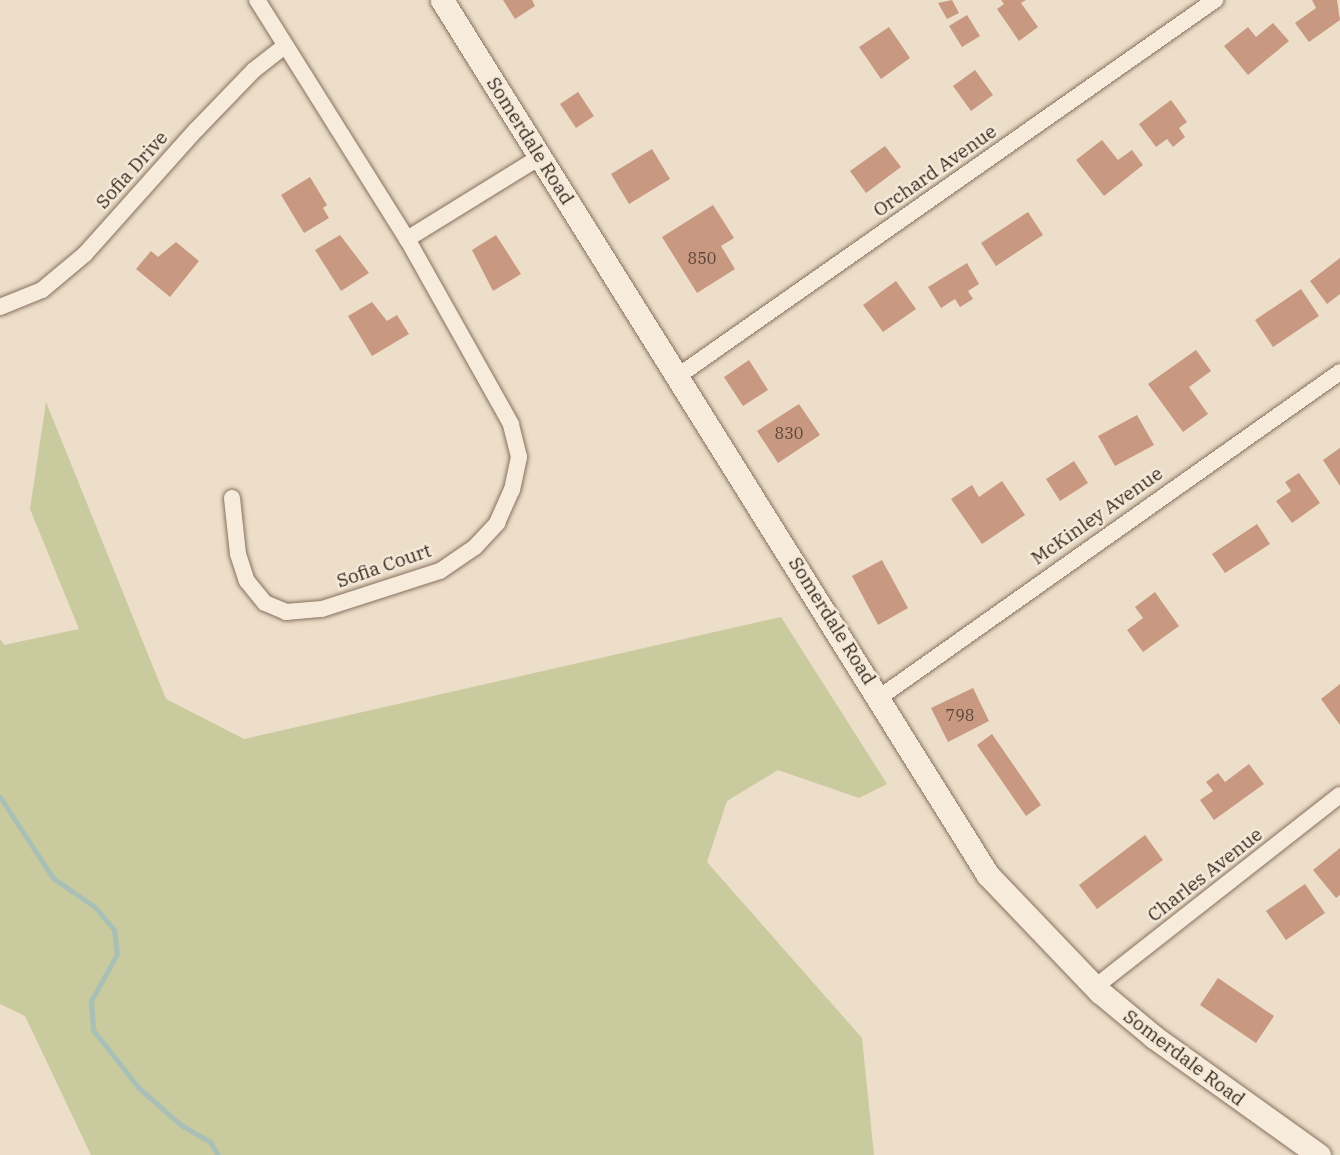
<!DOCTYPE html>
<style>
body{margin:0}
#map{position:relative;width:1340px;height:1155px;overflow:hidden;background:#ecdec9;font-family:"IBM Plex Serif",serif}
div>[style]{position:absolute}
.green>*{inset:0;background:#c9ca9d}
.stream>*{height:5px;margin:-2.5px;padding:0 2.5px;transform-origin:2.5px;border-radius:2.5px;background:#a9c0b7}
.building>*{inset:0;background:#c89881}
.roads{filter:drop-shadow(0 0 2px #87705e) drop-shadow(0 0 2px #87705e)}
.street>*{height:16px;margin:-8px;padding:0 8px;transform-origin:8px;border-radius:8px;background:#f7ecdc}
.secondary>*{height:23px;margin:-11.5px;padding:0 11.5px;transform-origin:11.5px;border-radius:11.5px;background:#f7ecdc}
span{translate:-50% -50%;white-space:nowrap;text-align:center;line-height:1.15;-webkit-text-stroke:5px #f4e9d8;paint-order:stroke}
.number-label{font-size:16px;color:#5d4639}
.number-label span{-webkit-text-stroke-width:0}
.street-label{font-size:19px;color:#392a21}
</style>
<div id="map">
<div class="green">
<i style="clip-path:polygon(46px 402px,166px 699px,244px 739px,781px 617px,887px 784px,859px 798px,778px 770px,727px 801px,707px 862px,862px 1038px,874px 1155px,91px 1155px,25px 1016px,0 1004px,0 639px,4px 645px,79px 629px,30px 509px)"></i>
</div>
<div class="stream">
<i style="left:0;top:797px;width:97px;rotate:56.8deg"></i>
<i style="left:53px;top:878px;width:51px;rotate:34.6deg"></i>
<i style="left:95px;top:907px;width:30px;rotate:50deg"></i>
<i style="left:114px;top:930px;width:24px;rotate:83deg"></i>
<i style="left:117px;top:954px;width:54px;rotate:119deg"></i>
<i style="left:91px;top:1001px;width:29px;rotate:86deg"></i>
<i style="left:93px;top:1030px;width:74px;rotate:51.6deg"></i>
<i style="left:139px;top:1088px;width:56px;rotate:41.4deg"></i>
<i style="left:181px;top:1125px;width:34px;rotate:30deg"></i>
<i style="left:210px;top:1142px;width:15px;rotate:58deg"></i>
</div>
<div class="building">
<i style="clip-path:polygon(503px 0,532px 0,535px 6px,515px 19px)"></i>
<i style="clip-path:polygon(952px 0,959px 13px,947px 19px,938px 3px)"></i>
<i style="clip-path:polygon(1001px 0,1026px 0,1021px 3px,1038px 27px,1019px 41px,997px 9px,1004px 4px)"></i>
<i style="clip-path:polygon(1337px 0,1340px 20px,1309px 42px,1295px 23px,1316px 8px,1312px 0)"></i>
<i style="clip-path:polygon(967px 15px,980px 36px,962px 47px,949px 26px)"></i>
<i style="clip-path:polygon(1273px 23px,1289px 41px,1248px 75px,1224px 46px,1248px 27px,1256px 37px)"></i>
<i style="clip-path:polygon(889px 27px,910px 58px,881px 79px,859px 47px)"></i>
<i style="clip-path:polygon(975px 70px,993px 95px,971px 111px,953px 86px)"></i>
<i style="clip-path:polygon(578px 92px,594px 116px,576px 128px,560px 104px)"></i>
<i style="clip-path:polygon(1171px 100px,1187px 122px,1179px 128px,1185px 137px,1173px 147px,1167px 139px,1156px 147px,1139px 124px)"></i>
<i style="clip-path:polygon(1102px 140px,1118px 160px,1132px 150px,1143px 165px,1104px 196px,1076px 160px)"></i>
<i style="clip-path:polygon(885px 146px,901px 167px,866px 193px,850px 171px)"></i>
<i style="clip-path:polygon(652px 149px,670px 179px,629px 204px,611px 174px)"></i>
<i style="clip-path:polygon(310px 177px,327px 205px,323px 208px,329px 218px,304px 233px,281px 195px)"></i>
<i style="clip-path:polygon(713px 205px,734px 238px,721px 246px,735px 269px,697px 293px,662px 237px)"></i>
<i style="clip-path:polygon(1028px 212px,1043px 235px,996px 266px,981px 243px)"></i>
<i style="clip-path:polygon(340px 235px,369px 273px,341px 291px,315px 250px)"></i>
<i style="clip-path:polygon(496px 235px,521px 274px,493px 291px,472px 250px)"></i>
<i style="clip-path:polygon(176px 242px,199px 261px,170px 297px,136px 269px,151px 251px,158px 257px)"></i>
<i style="clip-path:polygon(1340px 258px,1340px 294px,1327px 304px,1310px 281px)"></i>
<i style="clip-path:polygon(967px 263px,979px 284px,968px 291px,973px 299px,960px 307px,955px 299px,941px 308px,928px 287px)"></i>
<i style="clip-path:polygon(896px 281px,916px 309px,883px 332px,863px 305px)"></i>
<i style="clip-path:polygon(1301px 289px,1319px 316px,1273px 347px,1255px 320px)"></i>
<i style="clip-path:polygon(372px 302px,387px 321px,397px 315px,409px 334px,372px 356px,348px 316px)"></i>
<i style="clip-path:polygon(1196px 350px,1211px 371px,1189px 387px,1208px 414px,1183px 432px,1148px 384px)"></i>
<i style="clip-path:polygon(749px 360px,768px 390px,743px 406px,724px 377px)"></i>
<i style="clip-path:polygon(799px 404px,820px 435px,778px 463px,757px 431px)"></i>
<i style="clip-path:polygon(1137px 415px,1154px 445px,1115px 466px,1098px 436px)"></i>
<i style="clip-path:polygon(1340px 448px,1340px 486px,1323px 460px)"></i>
<i style="clip-path:polygon(1074px 461px,1088px 483px,1060px 501px,1046px 479px)"></i>
<i style="clip-path:polygon(1299px 473px,1320px 503px,1292px 523px,1276px 501px,1291px 491px,1285px 482px)"></i>
<i style="clip-path:polygon(1002px 481px,1025px 515px,982px 544px,951px 499px,972px 485px,979px 497px)"></i>
<i style="clip-path:polygon(1257px 524px,1270px 544px,1225px 573px,1212px 554px)"></i>
<i style="clip-path:polygon(882px 560px,908px 608px,878px 625px,852px 576px)"></i>
<i style="clip-path:polygon(1155px 592px,1179px 626px,1143px 652px,1127px 630px,1143px 618px,1135px 607px)"></i>
<i style="clip-path:polygon(1340px 684px,1340px 725px,1321px 699px)"></i>
<i style="clip-path:polygon(973px 688px,989px 721px,948px 742px,931px 708px)"></i>
<i style="clip-path:polygon(992px 734px,1041px 805px,1026px 816px,977px 745px)"></i>
<i style="clip-path:polygon(1249px 764px,1264px 784px,1214px 820px,1200px 800px,1213px 791px,1206px 782px,1218px 773px,1225px 782px)"></i>
<i style="clip-path:polygon(1145px 835px,1163px 860px,1097px 909px,1079px 885px)"></i>
<i style="clip-path:polygon(1340px 848px,1340px 895px,1336px 898px,1313px 870px)"></i>
<i style="clip-path:polygon(1305px 884px,1325px 913px,1286px 940px,1266px 911px)"></i>
<i style="clip-path:polygon(1218px 978px,1274px 1016px,1256px 1043px,1200px 1005px)"></i>
</div>
<div class="roads">
<div class="street">
<i style="left:407px;top:239px;width:156px;rotate:-31.7deg"></i>
<i style="left:0;top:307px;width:45px;rotate:-22deg"></i>
<i style="left:42px;top:290px;width:56px;rotate:-39.9deg"></i>
<i style="left:85px;top:254px;width:166px;rotate:-48.2deg"></i>
<i style="left:196px;top:130px;width:83px;rotate:-46deg"></i>
<i style="left:254px;top:70px;width:39px;rotate:-38deg"></i>
<i style="left:678px;top:376px;width:656px;rotate:-35deg"></i>
<i style="left:232px;top:498px;width:56px;rotate:83.9deg"></i>
<i style="left:238px;top:554px;width:28px;rotate:72deg"></i>
<i style="left:247px;top:581px;width:28px;rotate:51deg"></i>
<i style="left:265px;top:603px;width:23px;rotate:23deg"></i>
<i style="left:286px;top:612px;width:36px;rotate:-5deg"></i>
<i style="left:322px;top:609px;width:124px;rotate:-17.9deg"></i>
<i style="left:440px;top:571px;width:42px;rotate:-34.4deg"></i>
<i style="left:475px;top:547px;width:33px;rotate:-47deg"></i>
<i style="left:497px;top:523px;width:36px;rotate:-66deg"></i>
<i style="left:512px;top:490px;width:34px;rotate:-78deg"></i>
<i style="left:519px;top:457px;width:34px;rotate:-104deg"></i>
<i style="left:511px;top:424px;width:212px;rotate:-119.3deg"></i>
<i style="left:407px;top:239px;width:282px;rotate:-122.1deg"></i>
<i style="left:880px;top:697px;width:563px;rotate:-35.24deg"></i>
<i style="left:1095px;top:987px;width:311px;rotate:-38.1deg"></i>
</div>
<div class="secondary">
<i style="left:442px;top:0;width:1031px;rotate:58.04deg"></i>
<i style="left:988px;top:875px;width:162px;rotate:46.3deg"></i>
<i style="left:1100px;top:992px;width:70px;rotate:39.8deg"></i>
<i style="left:1154px;top:1037px;width:203px;rotate:35.6deg"></i>
</div>
</div>
<div class="number-label">
<span style="left:702px;top:258px">850</span>
<span style="left:789px;top:433px">830</span>
<span style="left:960px;top:715px">798</span>
</div>
<div class="street-label">
<span style="left:530px;top:141px;rotate:58deg">Somerdale Road</span>
<span style="left:132px;top:170px;rotate:-48deg">Sofia Drive</span>
<span style="left:935px;top:171px;rotate:-35deg">Orchard Avenue</span>
<span style="left:1097px;top:516px;rotate:-35deg">McKinley Avenue</span>
<span style="left:384px;top:566px;rotate:-19deg">Sofia Court</span>
<span style="left:832px;top:621px;rotate:58deg">Somerdale Road</span>
<span style="left:1205px;top:875px;rotate:-38deg">Charles Avenue</span>
<span style="left:1184px;top:1058px;rotate:37deg">Somerdale Road</span>
</div>
</div>
